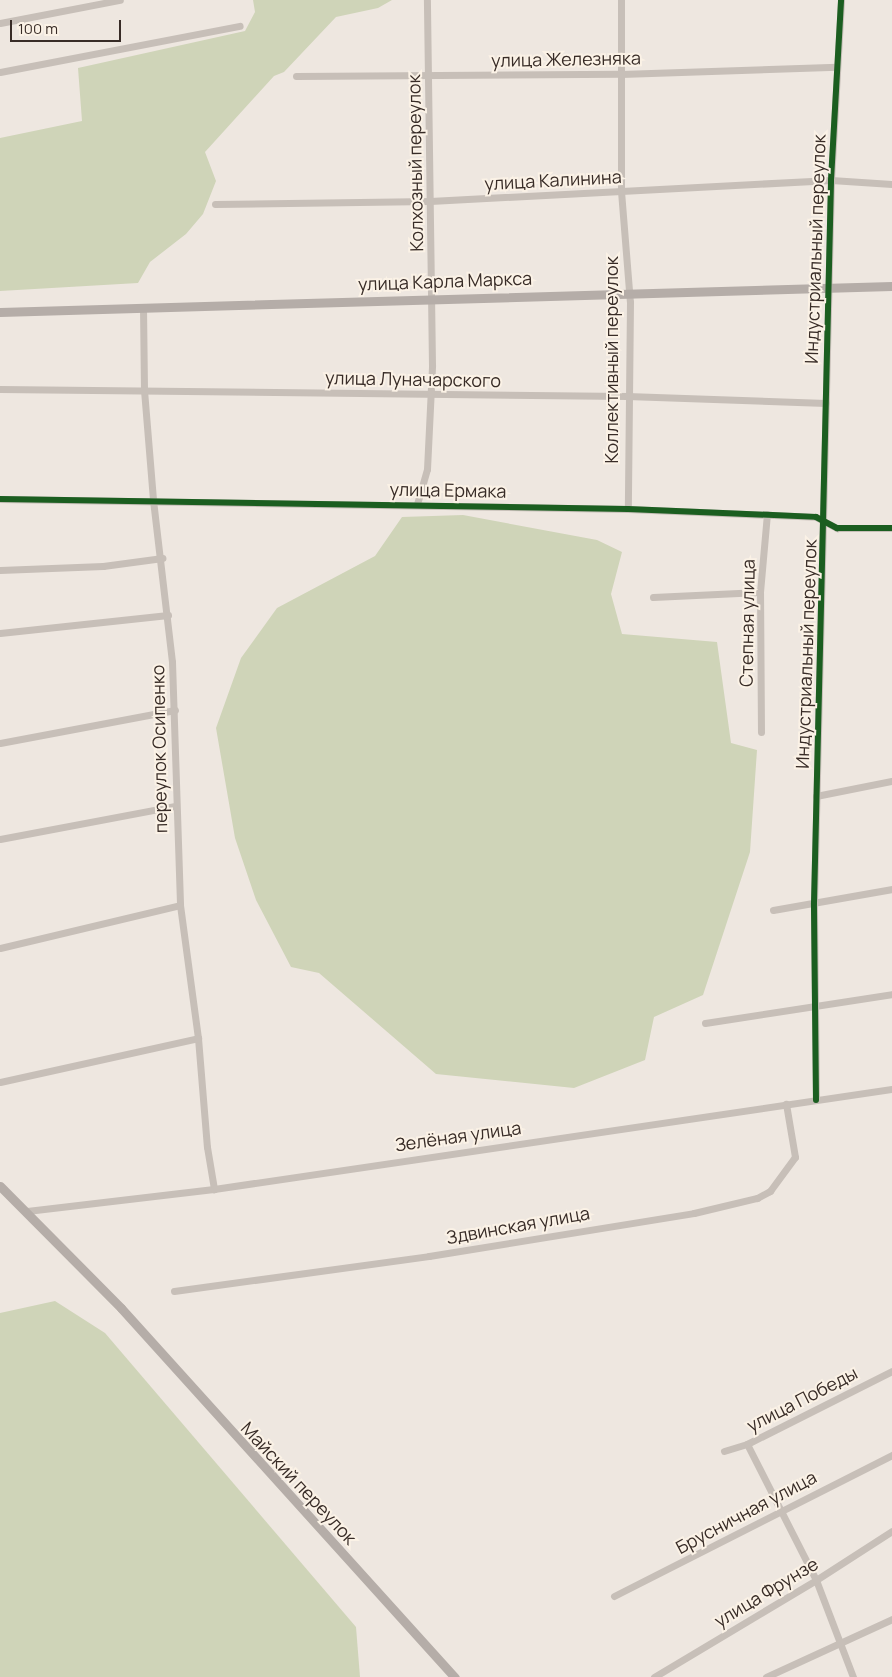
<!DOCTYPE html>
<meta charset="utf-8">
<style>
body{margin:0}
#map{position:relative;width:892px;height:1677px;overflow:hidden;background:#eee7e0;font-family:Manrope,sans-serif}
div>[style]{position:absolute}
.green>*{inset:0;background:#cfd4b8}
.minor>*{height:7px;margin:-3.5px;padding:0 3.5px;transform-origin:3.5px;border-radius:3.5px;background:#c7bfb8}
.major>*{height:9px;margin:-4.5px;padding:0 4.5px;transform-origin:4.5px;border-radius:4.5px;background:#b5ada8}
.cycleway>*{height:6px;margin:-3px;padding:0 3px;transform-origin:3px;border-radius:3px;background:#1b5e20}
span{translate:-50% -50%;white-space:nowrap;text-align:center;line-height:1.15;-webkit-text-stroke:4px #fbf2e6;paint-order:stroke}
.street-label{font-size:18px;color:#382c27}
.scale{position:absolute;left:10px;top:20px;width:111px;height:22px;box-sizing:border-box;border:2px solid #382c27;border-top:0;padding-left:6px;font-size:15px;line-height:18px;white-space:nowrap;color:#382c27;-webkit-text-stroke:4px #fbf2e6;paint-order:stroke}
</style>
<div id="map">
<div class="green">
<i style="clip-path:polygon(253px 0,392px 0,378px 8px,336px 17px,284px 72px,274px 76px,205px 152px,216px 181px,203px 214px,186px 234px,150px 262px,138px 283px,0 291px,0 138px,82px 121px,78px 68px,245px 31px,255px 12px)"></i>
<i style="clip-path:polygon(463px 515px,597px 540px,622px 552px,611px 594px,622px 634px,717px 642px,731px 743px,757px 750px,750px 852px,703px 995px,654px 1017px,645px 1060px,574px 1088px,436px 1074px,319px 973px,291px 967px,256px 900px,235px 838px,216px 728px,241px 658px,277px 608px,375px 556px,402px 517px)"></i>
<i style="clip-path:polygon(55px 1301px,105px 1333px,356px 1627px,360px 1677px,0 1677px,0 1313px)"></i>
</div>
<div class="minor">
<i style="left:621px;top:0;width:191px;rotate:90deg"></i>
<i style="left:621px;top:191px;width:111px;rotate:85.4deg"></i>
<i style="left:630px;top:302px;width:207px;rotate:90.6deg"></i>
<i style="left:0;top:23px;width:122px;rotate:-10.9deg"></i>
<i style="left:0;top:72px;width:244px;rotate:-10.9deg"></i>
<i style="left:296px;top:76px;width:325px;rotate:-0.4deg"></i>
<i style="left:621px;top:74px;width:216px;rotate:-1.9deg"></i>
<i style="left:215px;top:204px;width:215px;rotate:-0.8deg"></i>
<i style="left:430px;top:201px;width:402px;rotate:-3deg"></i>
<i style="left:831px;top:180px;width:61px;rotate:3.8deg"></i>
<i style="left:143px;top:307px;width:83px;rotate:89.3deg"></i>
<i style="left:144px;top:390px;width:110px;rotate:85.3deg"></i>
<i style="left:153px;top:500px;width:163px;rotate:83.3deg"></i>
<i style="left:172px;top:662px;width:243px;rotate:88.1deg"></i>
<i style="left:180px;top:905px;width:134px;rotate:82.3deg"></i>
<i style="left:198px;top:1038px;width:109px;rotate:85.3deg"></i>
<i style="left:207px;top:1147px;width:43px;rotate:80.5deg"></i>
<i style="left:0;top:389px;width:627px;rotate:0.64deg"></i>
<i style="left:627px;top:396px;width:199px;rotate:2deg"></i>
<i style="left:0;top:499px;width:628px;rotate:0.91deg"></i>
<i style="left:628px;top:509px;width:188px;rotate:2.4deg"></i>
<i style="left:816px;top:517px;width:24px;rotate:28deg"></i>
<i style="left:837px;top:528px;width:55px"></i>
<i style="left:417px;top:504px;width:36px;rotate:-74deg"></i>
<i style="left:427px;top:469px;width:104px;rotate:-87.2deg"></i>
<i style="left:432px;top:365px;width:365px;rotate:-90.8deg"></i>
<i style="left:0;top:570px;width:103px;rotate:-2.2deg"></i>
<i style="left:103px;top:566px;width:60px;rotate:-7.7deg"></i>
<i style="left:653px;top:597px;width:107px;rotate:-2.7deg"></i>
<i style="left:0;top:633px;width:169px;rotate:-6.1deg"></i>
<i style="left:761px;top:732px;width:140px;rotate:-90.4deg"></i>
<i style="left:760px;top:592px;width:78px;rotate:-84.9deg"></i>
<i style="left:0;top:743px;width:178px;rotate:-10.7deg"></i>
<i style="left:816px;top:796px;width:77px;rotate:-11.2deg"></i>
<i style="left:0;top:839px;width:177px;rotate:-10.7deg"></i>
<i style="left:773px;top:910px;width:121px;rotate:-10deg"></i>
<i style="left:0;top:948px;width:185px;rotate:-13.4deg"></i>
<i style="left:705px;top:1023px;width:189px;rotate:-8.8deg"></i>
<i style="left:0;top:1082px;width:203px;rotate:-12.5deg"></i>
<i style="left:816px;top:1100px;width:197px;rotate:-90.6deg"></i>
<i style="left:814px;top:903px;width:723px;rotate:-88.65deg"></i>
<i style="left:831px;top:180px;width:180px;rotate:-86.8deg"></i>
<i style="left:27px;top:1211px;width:188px;rotate:-6.7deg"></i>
<i style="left:214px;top:1189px;width:685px;rotate:-8.39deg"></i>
<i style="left:174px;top:1291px;width:257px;rotate:-7.8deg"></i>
<i style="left:429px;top:1256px;width:268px;rotate:-9.2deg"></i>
<i style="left:694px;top:1213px;width:65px;rotate:-13.4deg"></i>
<i style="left:757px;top:1198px;width:15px;rotate:-28deg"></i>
<i style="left:770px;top:1191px;width:42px;rotate:-53.7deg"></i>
<i style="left:795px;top:1157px;width:54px;rotate:-99.6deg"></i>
<i style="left:747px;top:1444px;width:153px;rotate:63.1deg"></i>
<i style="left:816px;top:1580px;width:104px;rotate:69.1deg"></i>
<i style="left:724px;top:1451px;width:24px;rotate:-17deg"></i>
<i style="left:747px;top:1444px;width:162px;rotate:-26.7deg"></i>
<i style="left:614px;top:1596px;width:312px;rotate:-26.9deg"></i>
<i style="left:654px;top:1677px;width:189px;rotate:-30.9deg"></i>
<i style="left:816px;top:1580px;width:90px;rotate:-32.8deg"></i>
<i style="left:766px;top:1677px;width:139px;rotate:-24.7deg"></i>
</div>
<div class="major">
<i style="left:0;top:312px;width:892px;rotate:-1.67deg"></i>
<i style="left:0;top:1186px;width:172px;rotate:45.2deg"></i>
<i style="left:121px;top:1308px;width:498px;rotate:47.9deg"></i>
</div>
<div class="cycleway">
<i style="left:0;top:499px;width:628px;rotate:0.91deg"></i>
<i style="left:628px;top:509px;width:188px;rotate:2.4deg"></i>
<i style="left:816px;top:517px;width:24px;rotate:28deg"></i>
<i style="left:837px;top:528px;width:55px"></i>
<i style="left:816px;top:1100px;width:197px;rotate:-90.6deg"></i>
<i style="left:814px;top:903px;width:723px;rotate:-88.65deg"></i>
<i style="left:831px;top:180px;width:180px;rotate:-86.8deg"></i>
</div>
<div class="street-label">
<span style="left:566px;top:59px;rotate:-1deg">улица Железняка</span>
<span style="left:415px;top:163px;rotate:-91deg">Колхозный переулок</span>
<span style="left:553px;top:180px;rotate:-3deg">улица Калинина</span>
<span style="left:815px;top:249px;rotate:-88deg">Индустриальный переулок</span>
<span style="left:445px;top:281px;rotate:-2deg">улица Карла Маркса</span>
<span style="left:611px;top:360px;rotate:-90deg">Коллективный переулок</span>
<span style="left:413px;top:379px;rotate:1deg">улица Луначарского</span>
<span style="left:448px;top:490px;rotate:1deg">улица Ермака</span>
<span style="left:747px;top:623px;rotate:-89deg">Степная улица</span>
<span style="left:806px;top:654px;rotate:-88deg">Индустриальный переулок</span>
<span style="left:159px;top:749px;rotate:-91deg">переулок Осипенко</span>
<span style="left:458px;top:1136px;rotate:-8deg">Зелёная улица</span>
<span style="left:518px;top:1225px;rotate:-10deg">Здвинская улица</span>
<span style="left:802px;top:1399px;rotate:-27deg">улица Победы</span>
<span style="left:299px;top:1483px;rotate:47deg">Майский переулок</span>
<span style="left:746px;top:1512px;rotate:-28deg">Брусничная улица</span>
<span style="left:766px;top:1592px;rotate:-31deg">улица Фрунзе</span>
</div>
<div class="scale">100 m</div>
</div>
